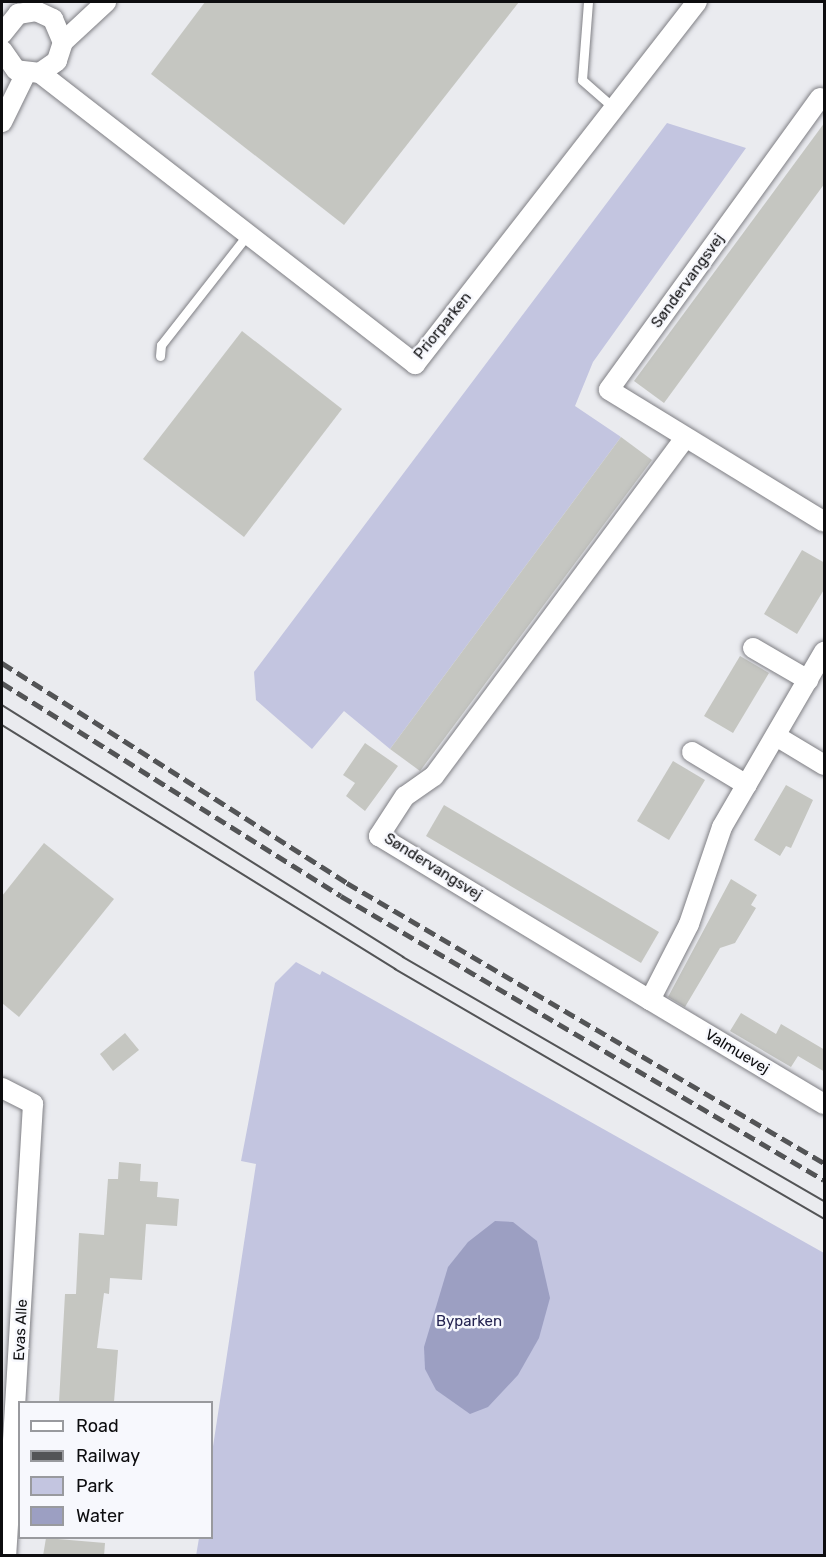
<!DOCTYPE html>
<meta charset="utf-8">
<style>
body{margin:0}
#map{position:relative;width:826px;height:1557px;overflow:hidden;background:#eaebef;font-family:Rubik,sans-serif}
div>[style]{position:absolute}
.green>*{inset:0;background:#c3c5e0}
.water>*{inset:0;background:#9c9fc2}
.building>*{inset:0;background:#c5c6c1}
.roads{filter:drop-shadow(0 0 2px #7f7f84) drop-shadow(0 0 2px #7f7f84)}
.lane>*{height:9px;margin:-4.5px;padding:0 4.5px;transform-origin:4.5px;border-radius:4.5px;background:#fff}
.street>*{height:20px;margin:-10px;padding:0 10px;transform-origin:10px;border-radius:10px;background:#fff}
.tram>*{height:1.5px;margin:-0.75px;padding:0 0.75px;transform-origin:0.75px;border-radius:0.75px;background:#535456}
.rail>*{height:4.5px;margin-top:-2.25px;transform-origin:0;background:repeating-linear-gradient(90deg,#535456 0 12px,transparent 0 18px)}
span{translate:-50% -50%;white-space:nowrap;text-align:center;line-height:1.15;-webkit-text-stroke:5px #f7f8fd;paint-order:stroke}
.street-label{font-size:15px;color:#0d0d0f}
.park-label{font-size:15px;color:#242351}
.frame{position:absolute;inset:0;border:3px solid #0d0d0f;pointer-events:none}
.legend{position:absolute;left:18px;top:1401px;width:195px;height:138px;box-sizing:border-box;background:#f7f8fd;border:2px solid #999a9e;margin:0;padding:8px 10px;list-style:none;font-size:18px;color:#0d0d0f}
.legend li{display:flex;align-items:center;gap:12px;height:30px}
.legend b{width:30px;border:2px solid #999a9e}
</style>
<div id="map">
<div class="green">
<i style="clip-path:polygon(667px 123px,746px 148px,593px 362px,575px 406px,621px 437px,390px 749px,344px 711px,312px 749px,256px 700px,254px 672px)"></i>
<i style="clip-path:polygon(296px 962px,320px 975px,322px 971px,824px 1253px,824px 1555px,196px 1556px,199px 1538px,212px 1538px,212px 1453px,256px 1164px,241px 1161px,275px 983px)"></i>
</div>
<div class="water">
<i style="clip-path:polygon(495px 1221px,513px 1222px,537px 1241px,550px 1298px,539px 1338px,518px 1375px,488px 1407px,470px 1414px,436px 1390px,425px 1369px,424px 1347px,448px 1267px,468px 1242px)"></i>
</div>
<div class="building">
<i style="clip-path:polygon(205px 2px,519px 2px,344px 225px,151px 74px)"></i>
<i style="clip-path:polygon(825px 122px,825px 183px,664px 403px,634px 381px)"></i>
<i style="clip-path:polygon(242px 331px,342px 409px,244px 537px,143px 459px)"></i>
<i style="clip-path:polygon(621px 437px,652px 460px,420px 771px,390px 749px)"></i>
<i style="clip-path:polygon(802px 550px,825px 563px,825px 588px,797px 634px,764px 614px)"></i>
<i style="clip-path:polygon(740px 656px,769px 673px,733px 733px,704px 716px)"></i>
<i style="clip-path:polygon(365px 743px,398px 766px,365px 811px,346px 796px,355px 783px,343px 775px)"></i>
<i style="clip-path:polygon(673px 761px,705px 780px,669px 840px,637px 821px)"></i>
<i style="clip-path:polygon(786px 785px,813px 800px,791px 848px,786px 846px,780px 856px,754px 840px)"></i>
<i style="clip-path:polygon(444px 805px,659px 932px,641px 963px,426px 836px)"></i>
<i style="clip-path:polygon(44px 843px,114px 899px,19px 1017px,2px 1003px,2px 896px)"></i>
<i style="clip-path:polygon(731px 879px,757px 895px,751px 905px,756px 908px,735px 943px,720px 948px,685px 1007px,668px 997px)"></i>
<i style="clip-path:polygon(741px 1013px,776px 1034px,781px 1024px,825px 1050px,825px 1072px,798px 1056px,791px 1067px,730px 1031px)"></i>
<i style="clip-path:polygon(125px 1033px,139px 1050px,113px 1071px,100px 1054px)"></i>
<i style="clip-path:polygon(119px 1162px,141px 1164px,140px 1181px,158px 1182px,157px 1197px,179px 1199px,177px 1226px,146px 1224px,142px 1280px,110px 1278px,109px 1294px,104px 1293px,97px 1348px,118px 1350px,114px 1402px,59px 1402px,65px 1294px,76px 1294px,79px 1233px,104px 1235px,108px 1179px,118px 1179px)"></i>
<i style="clip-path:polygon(46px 1538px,105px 1543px,104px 1556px,43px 1556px)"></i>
</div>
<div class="roads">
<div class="lane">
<i style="left:588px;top:2px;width:78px;rotate:94.4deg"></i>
<i style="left:582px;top:80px;width:43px;rotate:41.2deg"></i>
<i style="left:160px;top:356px;width:11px;rotate:-85deg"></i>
<i style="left:161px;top:345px;width:141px;rotate:-51.9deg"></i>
</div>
<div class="street">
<i style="left:2px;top:34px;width:26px;rotate:-51deg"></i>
<i style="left:18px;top:14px;width:18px;rotate:-9deg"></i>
<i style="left:36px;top:11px;width:19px;rotate:25deg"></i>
<i style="left:53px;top:19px;width:25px;rotate:67deg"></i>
<i style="left:63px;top:42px;width:20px;rotate:108deg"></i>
<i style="left:57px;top:61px;width:21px;rotate:145deg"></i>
<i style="left:40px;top:73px;width:24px;rotate:-173deg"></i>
<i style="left:16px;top:70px;width:24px;rotate:-125deg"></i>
<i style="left:63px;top:42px;width:59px;rotate:-42.9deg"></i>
<i style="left:40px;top:73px;width:475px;rotate:37.8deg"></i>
<i style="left:415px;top:364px;width:459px;rotate:-52.1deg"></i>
<i style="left:820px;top:98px;width:360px;rotate:125.9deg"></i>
<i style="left:609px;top:390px;width:252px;rotate:31.5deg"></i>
<i style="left:2px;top:122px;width:55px;rotate:-63.9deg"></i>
<i style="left:685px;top:438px;width:421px;rotate:126.6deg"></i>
<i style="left:434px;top:776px;width:35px;rotate:145deg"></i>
<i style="left:405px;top:796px;width:48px;rotate:123deg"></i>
<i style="left:379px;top:836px;width:317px;rotate:31.2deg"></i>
<i style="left:650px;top:1000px;width:85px;rotate:-62.8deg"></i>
<i style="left:689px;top:924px;width:102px;rotate:-71.2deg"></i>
<i style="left:722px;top:827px;width:203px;rotate:-59.8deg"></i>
<i style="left:753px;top:648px;width:64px;rotate:30.2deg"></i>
<i style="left:776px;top:736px;width:56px;rotate:31.1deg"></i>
<i style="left:692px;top:752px;width:64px;rotate:31deg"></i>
<i style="left:650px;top:1000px;width:203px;rotate:30.9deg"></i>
<i style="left:2px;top:1088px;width:35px;rotate:27deg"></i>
<i style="left:33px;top:1104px;width:453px;rotate:93.4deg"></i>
</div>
</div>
<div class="tram">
<i style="left:2px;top:705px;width:474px;rotate:32.1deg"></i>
<i style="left:403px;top:957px;width:487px;rotate:30.1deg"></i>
<i style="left:2px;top:725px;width:463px;rotate:31.8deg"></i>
<i style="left:395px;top:969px;width:497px;rotate:30.2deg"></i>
</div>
<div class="rail">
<i style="left:2px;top:663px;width:409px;rotate:32.5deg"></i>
<i style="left:347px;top:883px;width:553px;rotate:30.41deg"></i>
<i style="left:2px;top:683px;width:400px;rotate:32.1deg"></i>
<i style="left:341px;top:896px;width:560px;rotate:30.46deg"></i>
</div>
<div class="street-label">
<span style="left:688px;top:281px;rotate:-54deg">Søndervangsvej</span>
<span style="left:443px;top:326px;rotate:-51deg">Priorparken</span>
<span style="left:433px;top:867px;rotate:32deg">Søndervangsvej</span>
<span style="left:737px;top:1052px;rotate:31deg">Valmuevej</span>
<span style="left:21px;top:1330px;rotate:-87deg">Evas Alle</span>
</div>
<div class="park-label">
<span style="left:469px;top:1322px">Byparken</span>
</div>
<div class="frame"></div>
<ul class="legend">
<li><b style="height:8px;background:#fff"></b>Road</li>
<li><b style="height:8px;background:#535456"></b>Railway</li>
<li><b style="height:16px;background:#c3c5e0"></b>Park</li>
<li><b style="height:16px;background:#9c9fc2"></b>Water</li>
</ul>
</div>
